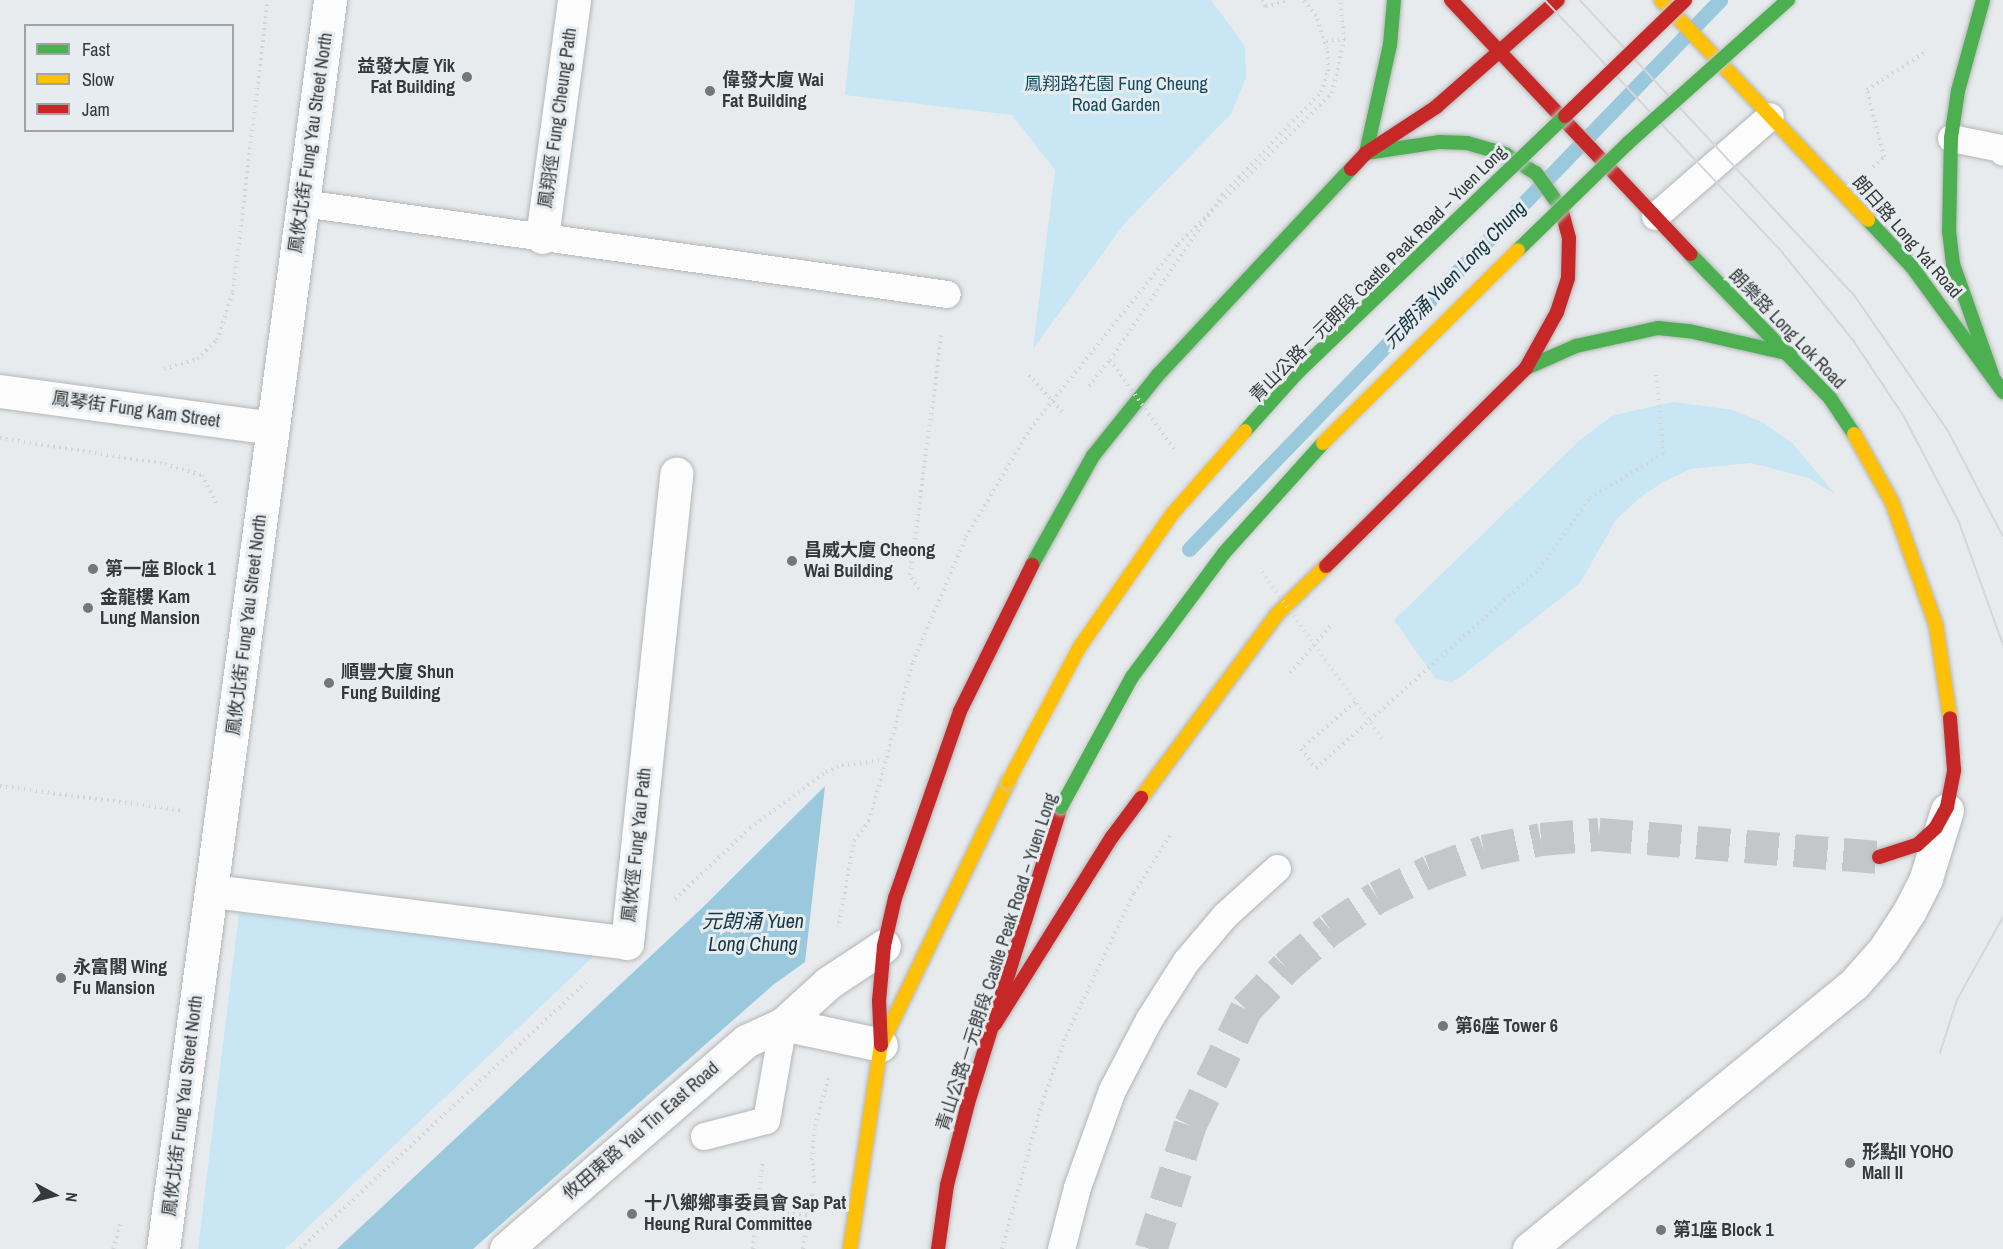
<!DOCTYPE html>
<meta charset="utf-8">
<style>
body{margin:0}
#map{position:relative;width:2003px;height:1249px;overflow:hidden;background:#e8ebed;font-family:"Archivo Narrow","Noto Sans TC",sans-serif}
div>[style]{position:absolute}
.green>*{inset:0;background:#c8e6f4}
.water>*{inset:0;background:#9ac9de}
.stream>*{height:15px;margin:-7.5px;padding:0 7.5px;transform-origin:7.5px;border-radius:7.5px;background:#9ac9de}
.secondary-tunnel>*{height:33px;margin-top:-16.5px;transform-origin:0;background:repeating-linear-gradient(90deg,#c4c7c9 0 33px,transparent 0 49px)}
.path>*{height:4px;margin-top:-2px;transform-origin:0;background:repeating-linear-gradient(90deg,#d4d4d4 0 1.5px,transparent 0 6px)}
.roads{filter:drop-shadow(0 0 2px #b3b6b7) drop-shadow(0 0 2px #b3b6b7)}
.lane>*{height:27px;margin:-13.5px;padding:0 13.5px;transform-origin:13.5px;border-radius:13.5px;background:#fcfcfc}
.street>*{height:33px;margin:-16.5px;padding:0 16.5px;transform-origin:16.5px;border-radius:16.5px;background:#fcfcfc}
.fast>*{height:14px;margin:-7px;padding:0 7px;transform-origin:7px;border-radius:7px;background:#4caf50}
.slow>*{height:14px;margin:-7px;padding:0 7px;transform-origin:7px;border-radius:7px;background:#ffc107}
.jam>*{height:14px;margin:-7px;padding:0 7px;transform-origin:7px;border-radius:7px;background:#c62828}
.tram>*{height:1.5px;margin:-0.75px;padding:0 0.75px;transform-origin:0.75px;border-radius:0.75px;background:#d5d6d6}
.path-bridge>*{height:4px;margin-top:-2px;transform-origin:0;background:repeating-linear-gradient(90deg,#d4d4d4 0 1.5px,transparent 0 6px)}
.bridges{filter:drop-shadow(0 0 2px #c7c8c9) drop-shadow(0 0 2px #c7c8c9)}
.fast-bridge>*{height:14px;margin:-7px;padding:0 7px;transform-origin:7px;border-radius:7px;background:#4caf50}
.slow-bridge>*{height:14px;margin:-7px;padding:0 7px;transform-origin:7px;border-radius:7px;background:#ffc107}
.jam-bridge>*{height:14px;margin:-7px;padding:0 7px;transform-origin:7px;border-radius:7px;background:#c62828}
.dots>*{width:16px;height:16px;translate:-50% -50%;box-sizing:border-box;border:3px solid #e6ecef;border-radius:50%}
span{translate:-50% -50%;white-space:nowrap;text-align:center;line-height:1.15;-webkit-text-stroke:6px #e6ecef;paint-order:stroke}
.poi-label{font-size:18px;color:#363839;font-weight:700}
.right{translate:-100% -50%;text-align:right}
.left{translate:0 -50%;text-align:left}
.park-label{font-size:18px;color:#134a5f}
.street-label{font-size:18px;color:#363839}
.water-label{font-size:20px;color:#153542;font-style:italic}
.legend{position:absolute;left:24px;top:24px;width:210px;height:108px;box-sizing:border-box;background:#e6ecef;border:2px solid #a0a4a6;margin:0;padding:8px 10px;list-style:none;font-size:18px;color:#363839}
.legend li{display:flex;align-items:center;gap:12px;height:30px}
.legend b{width:30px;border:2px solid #a0a4a6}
.north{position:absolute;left:24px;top:1165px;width:60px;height:60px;-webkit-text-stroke:4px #e6ecef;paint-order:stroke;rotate:97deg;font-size:16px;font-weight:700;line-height:24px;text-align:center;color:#363839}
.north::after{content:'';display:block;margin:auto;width:21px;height:27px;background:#363839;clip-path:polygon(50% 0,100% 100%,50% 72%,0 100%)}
</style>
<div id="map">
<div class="green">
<i style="clip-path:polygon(855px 0,1211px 0,1245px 46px,1246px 78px,1231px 114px,1124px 224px,1033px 349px,1055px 170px,1012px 115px,845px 95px)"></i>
<i style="clip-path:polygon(1673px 402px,1733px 410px,1764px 423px,1792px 443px,1835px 494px,1809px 478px,1751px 463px,1690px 469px,1663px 482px,1638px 499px,1616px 520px,1580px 583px,1459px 678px,1451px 682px,1436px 679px,1394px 620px,1581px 439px,1614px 415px)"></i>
<i style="clip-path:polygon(239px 913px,597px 953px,285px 1249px,198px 1249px)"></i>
</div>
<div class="water">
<i style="clip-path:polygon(825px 786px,805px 962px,773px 985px,473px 1249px,337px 1249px,701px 909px)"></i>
</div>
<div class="stream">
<i style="left:1189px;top:549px;width:764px;rotate:-45.95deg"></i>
</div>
<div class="secondary-tunnel">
<i style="left:1151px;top:1249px;width:130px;rotate:-72.5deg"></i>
<i style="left:1190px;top:1125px;width:129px;rotate:-64.2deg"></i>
<i style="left:1246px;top:1009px;width:58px;rotate:-46.4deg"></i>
<i style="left:1286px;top:967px;width:58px;rotate:-40.8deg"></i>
<i style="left:1330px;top:929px;width:57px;rotate:-34.2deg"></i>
<i style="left:1377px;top:897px;width:59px;rotate:-26.1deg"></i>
<i style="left:1430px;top:871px;width:58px;rotate:-20.3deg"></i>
<i style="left:1484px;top:851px;width:58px;rotate:-11.9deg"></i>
<i style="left:1541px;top:839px;width:58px;rotate:-4.9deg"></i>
<i style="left:1599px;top:834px;width:281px;rotate:4.7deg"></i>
</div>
<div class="path">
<i style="left:1262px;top:0;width:8px;rotate:60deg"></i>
<i style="left:1266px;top:7px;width:21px;rotate:-19deg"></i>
<i style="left:1326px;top:41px;width:19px;rotate:-6deg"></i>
<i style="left:1873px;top:167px;width:15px;rotate:-42deg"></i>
<i style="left:1884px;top:157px;width:69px;rotate:-104.2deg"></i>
<i style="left:1867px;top:90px;width:68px;rotate:-33deg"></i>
<i style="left:164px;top:369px;width:34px;rotate:-17deg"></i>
<i style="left:197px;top:359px;width:28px;rotate:-44deg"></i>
<i style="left:217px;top:340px;width:51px;rotate:-71.6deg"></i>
<i style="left:233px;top:292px;width:294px;rotate:-83.2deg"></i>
<i style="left:1029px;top:375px;width:54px;rotate:48deg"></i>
<i style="left:1089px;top:386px;width:33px;rotate:-51deg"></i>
<i style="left:0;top:438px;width:167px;rotate:9deg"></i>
<i style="left:165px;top:464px;width:39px;rotate:17deg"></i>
<i style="left:202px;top:475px;width:36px;rotate:63deg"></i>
<i style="left:919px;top:589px;width:17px;rotate:-123deg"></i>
<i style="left:910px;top:575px;width:244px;rotate:-82.5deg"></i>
<i style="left:1290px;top:673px;width:65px;rotate:-49.4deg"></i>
<i style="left:1355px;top:702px;width:72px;rotate:139deg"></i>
<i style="left:1301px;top:749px;width:24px;rotate:52deg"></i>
<i style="left:1316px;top:768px;width:299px;rotate:-41.7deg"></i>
<i style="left:1539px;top:569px;width:87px;rotate:-54.3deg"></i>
<i style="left:1590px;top:498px;width:85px;rotate:-31.1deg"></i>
<i style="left:1663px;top:454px;width:83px;rotate:-94.8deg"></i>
<i style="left:0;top:786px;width:183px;rotate:7.6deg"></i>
<i style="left:675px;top:899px;width:103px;rotate:-43.4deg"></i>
<i style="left:750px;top:828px;width:94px;rotate:-36.4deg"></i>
<i style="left:826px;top:772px;width:17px;rotate:-24deg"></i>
<i style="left:842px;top:765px;width:42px;rotate:-6.8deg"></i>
<i style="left:839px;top:923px;width:83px;rotate:-79.6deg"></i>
<i style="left:854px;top:841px;width:25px;rotate:-53deg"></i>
<i style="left:869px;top:821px;width:165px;rotate:-74.5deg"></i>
<i style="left:913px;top:662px;width:136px;rotate:-67deg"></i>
<i style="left:966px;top:537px;width:126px;rotate:-59.3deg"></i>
<i style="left:1030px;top:429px;width:237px;rotate:-51.3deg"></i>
<i style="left:1178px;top:244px;width:216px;rotate:-44.4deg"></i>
<i style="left:1332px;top:93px;width:54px;rotate:-77.2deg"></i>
<i style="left:1344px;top:40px;width:40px;rotate:-95.7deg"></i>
<i style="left:814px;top:1183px;width:23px;rotate:-95deg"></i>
<i style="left:812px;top:1160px;width:34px;rotate:-85deg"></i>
<i style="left:815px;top:1126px;width:52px;rotate:-74.4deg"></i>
<i style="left:740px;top:1205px;width:72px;rotate:8.8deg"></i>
<i style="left:113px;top:1249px;width:29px;rotate:-74deg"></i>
<i style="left:300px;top:1249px;width:391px;rotate:-43deg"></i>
<i style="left:753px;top:1249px;width:86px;rotate:-84deg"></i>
<i style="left:803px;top:1249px;width:56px;rotate:-80.7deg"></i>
<i style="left:1002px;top:1249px;width:151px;rotate:-74.7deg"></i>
<i style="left:1042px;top:1103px;width:71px;rotate:-70.3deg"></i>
<i style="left:1066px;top:1036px;width:158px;rotate:-64.6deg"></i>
<i style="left:1134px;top:893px;width:68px;rotate:-58.2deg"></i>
</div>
<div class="roads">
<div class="lane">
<i style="left:1951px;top:138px;width:51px;rotate:11.3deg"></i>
<i style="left:2001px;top:148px;width:4px;rotate:63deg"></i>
<i style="left:303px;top:203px;width:650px;rotate:8.04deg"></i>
<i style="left:1655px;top:216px;width:152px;rotate:-41deg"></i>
<i style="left:704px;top:1136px;width:64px;rotate:-14.5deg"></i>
<i style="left:766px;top:1120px;width:97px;rotate:-80deg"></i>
<i style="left:1061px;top:1249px;width:64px;rotate:-75.5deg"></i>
<i style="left:1077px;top:1187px;width:103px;rotate:-70.2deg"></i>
<i style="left:1112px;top:1090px;width:80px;rotate:-62.5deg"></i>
<i style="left:1149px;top:1019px;width:69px;rotate:-57.5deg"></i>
<i style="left:1186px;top:961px;width:60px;rotate:-49.7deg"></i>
<i style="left:1225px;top:915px;width:70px;rotate:-42.1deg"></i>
</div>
<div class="street">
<i style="left:542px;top:237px;width:239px;rotate:-82.3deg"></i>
<i style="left:0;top:391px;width:275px;rotate:7.7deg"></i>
<i style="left:212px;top:891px;width:418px;rotate:7.1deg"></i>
<i style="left:627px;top:943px;width:472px;rotate:-84deg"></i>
<i style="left:783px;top:1024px;width:100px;rotate:12.1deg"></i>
<i style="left:163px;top:1249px;width:1260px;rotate:-82.38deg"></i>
<i style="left:506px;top:1249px;width:318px;rotate:-40.9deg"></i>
<i style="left:746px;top:1041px;width:41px;rotate:-24.7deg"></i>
<i style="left:783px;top:1024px;width:61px;rotate:-42.3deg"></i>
<i style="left:828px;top:983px;width:67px;rotate:-33.5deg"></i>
<i style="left:1529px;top:1249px;width:419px;rotate:-39.2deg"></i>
<i style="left:1854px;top:984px;width:45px;rotate:-48.6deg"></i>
<i style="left:1884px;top:950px;width:45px;rotate:-56.7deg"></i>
<i style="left:1909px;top:912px;width:38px;rotate:-63deg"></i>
<i style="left:1926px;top:878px;width:71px;rotate:-72.8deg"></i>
</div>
<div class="fast">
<i style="left:1983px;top:0;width:94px;rotate:105.4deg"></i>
<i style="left:1958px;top:91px;width:48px;rotate:98.5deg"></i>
<i style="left:1951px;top:138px;width:93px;rotate:91.2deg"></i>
<i style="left:1949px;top:231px;width:33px;rotate:83deg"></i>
<i style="left:1953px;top:264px;width:117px;rotate:70.5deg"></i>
<i style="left:1366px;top:153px;width:111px;rotate:-77.5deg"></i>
<i style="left:1390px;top:45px;width:45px;rotate:-84.9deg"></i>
<i style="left:1366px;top:153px;width:75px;rotate:-8.5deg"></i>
<i style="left:1440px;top:142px;width:27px;rotate:2deg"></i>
<i style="left:1467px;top:143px;width:40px;rotate:16deg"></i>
<i style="left:1505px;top:154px;width:36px;rotate:32deg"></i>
<i style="left:1536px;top:173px;width:43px;rotate:54.5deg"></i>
<i style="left:1868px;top:220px;width:64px;rotate:46.9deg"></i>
<i style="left:1912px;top:267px;width:155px;rotate:53.9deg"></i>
<i style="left:1690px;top:254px;width:201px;rotate:45.8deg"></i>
<i style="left:1830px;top:398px;width:43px;rotate:56.3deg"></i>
<i style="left:1526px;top:368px;width:55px;rotate:-23.7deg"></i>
<i style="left:1576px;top:346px;width:84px;rotate:-12.4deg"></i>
<i style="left:1658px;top:328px;width:31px;rotate:6deg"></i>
<i style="left:1689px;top:331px;width:104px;rotate:12.8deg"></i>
<i style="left:1032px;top:565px;width:125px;rotate:-60.8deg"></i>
<i style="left:1093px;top:456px;width:104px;rotate:-51.3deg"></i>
<i style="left:1158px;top:375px;width:282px;rotate:-46.9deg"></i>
</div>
<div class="slow">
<i style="left:1661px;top:0;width:302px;rotate:46.7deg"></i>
<i style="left:1854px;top:434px;width:78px;rotate:60.8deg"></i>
<i style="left:1892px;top:502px;width:131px;rotate:70.3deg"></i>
<i style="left:1936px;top:625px;width:94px;rotate:81.4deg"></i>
<i style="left:1141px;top:798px;width:230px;rotate:-53.5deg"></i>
<i style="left:1278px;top:613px;width:67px;rotate:-44.4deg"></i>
<i style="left:850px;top:1249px;width:206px;rotate:-81.4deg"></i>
<i style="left:881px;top:1045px;width:292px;rotate:-64.2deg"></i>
</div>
<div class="jam">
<i style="left:1451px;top:0;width:349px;rotate:46.7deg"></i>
<i style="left:1351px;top:169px;width:22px;rotate:-47deg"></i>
<i style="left:1366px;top:153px;width:84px;rotate:-33.3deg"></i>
<i style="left:1436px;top:107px;width:162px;rotate:-41.3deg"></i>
<i style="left:1326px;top:566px;width:281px;rotate:-44.7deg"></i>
<i style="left:1526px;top:368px;width:64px;rotate:-61deg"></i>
<i style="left:1557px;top:312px;width:36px;rotate:-72deg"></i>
<i style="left:1568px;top:278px;width:40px;rotate:-88.6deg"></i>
<i style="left:1569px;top:238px;width:31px;rotate:-105deg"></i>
<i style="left:1879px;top:857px;width:40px;rotate:-18deg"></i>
<i style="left:1917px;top:845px;width:26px;rotate:-43deg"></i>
<i style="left:1936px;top:827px;width:23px;rotate:-61deg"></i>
<i style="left:1947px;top:807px;width:38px;rotate:-79deg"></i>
<i style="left:1954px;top:770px;width:52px;rotate:-94.4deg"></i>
<i style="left:995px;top:1024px;width:221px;rotate:-58deg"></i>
<i style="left:1112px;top:837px;width:49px;rotate:-53.4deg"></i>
<i style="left:881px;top:1045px;width:44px;rotate:-92.6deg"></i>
<i style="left:879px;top:1001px;width:55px;rotate:-84.8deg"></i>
<i style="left:884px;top:946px;width:49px;rotate:-77.1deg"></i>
<i style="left:895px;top:898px;width:198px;rotate:-70.8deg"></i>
<i style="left:960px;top:711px;width:163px;rotate:-63.7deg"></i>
<i style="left:938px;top:1249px;width:65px;rotate:-82deg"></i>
<i style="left:947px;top:1185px;width:85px;rotate:-75.6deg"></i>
<i style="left:968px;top:1103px;width:310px;rotate:-72.6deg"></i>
</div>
</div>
<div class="tram">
<i style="left:1545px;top:0;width:347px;rotate:46.7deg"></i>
<i style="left:1783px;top:253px;width:113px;rotate:51.1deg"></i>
<i style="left:1854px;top:341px;width:90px;rotate:56.3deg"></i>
<i style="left:1904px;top:416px;width:119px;rotate:62.4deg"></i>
<i style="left:1959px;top:521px;width:131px;rotate:70.3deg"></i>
<i style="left:1580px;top:0;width:404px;rotate:47.1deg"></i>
<i style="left:1855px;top:296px;width:165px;rotate:55.3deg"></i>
<i style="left:1949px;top:432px;width:117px;rotate:62.6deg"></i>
<i style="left:1940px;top:1053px;width:56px;rotate:-72.2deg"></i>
<i style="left:1957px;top:1000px;width:95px;rotate:-61deg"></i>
</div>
<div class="path-bridge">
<i style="left:1174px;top:449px;width:110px;rotate:-125.7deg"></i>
<i style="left:1110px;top:360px;width:199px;rotate:-55.8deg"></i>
<i style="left:1222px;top:195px;width:143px;rotate:-46.1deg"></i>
<i style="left:1321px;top:92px;width:22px;rotate:-72deg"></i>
<i style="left:1328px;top:71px;width:22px;rotate:-93deg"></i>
<i style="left:1327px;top:49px;width:35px;rotate:-108deg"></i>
<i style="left:1316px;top:16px;width:20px;rotate:-127deg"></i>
<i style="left:1262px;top:572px;width:208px;rotate:54.2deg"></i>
</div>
<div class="bridges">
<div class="fast-bridge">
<i style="left:1518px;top:250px;width:153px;rotate:-44.2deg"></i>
<i style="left:1628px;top:143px;width:215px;rotate:-41.8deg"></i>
<i style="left:1245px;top:431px;width:78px;rotate:-48.1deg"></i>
<i style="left:1297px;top:373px;width:371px;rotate:-43.8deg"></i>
<i style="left:1061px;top:807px;width:148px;rotate:-61.4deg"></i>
<i style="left:1132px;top:677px;width:154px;rotate:-53.4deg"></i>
<i style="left:1224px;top:553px;width:148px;rotate:-48deg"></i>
</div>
<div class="slow-bridge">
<i style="left:1323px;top:443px;width:274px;rotate:-44.7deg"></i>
<i style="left:1008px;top:782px;width:152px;rotate:-62.1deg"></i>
<i style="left:1079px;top:648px;width:165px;rotate:-55.2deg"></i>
<i style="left:1173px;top:513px;width:109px;rotate:-48.7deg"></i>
</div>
<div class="jam-bridge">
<i style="left:1565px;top:116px;width:167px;rotate:-44deg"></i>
</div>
</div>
<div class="dots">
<i style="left:467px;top:77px;background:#747778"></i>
<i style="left:710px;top:91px;background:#747778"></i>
<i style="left:792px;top:561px;background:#747778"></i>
<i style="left:93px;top:569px;background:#747778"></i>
<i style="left:88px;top:608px;background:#747778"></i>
<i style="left:329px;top:683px;background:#747778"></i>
<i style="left:61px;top:978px;background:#747778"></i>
<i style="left:1443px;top:1026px;background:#747778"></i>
<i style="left:1850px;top:1163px;background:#747778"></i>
<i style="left:632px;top:1214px;background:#747778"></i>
<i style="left:1661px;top:1230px;background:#747778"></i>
</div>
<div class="poi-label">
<span class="right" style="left:455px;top:77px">益發大廈 Yik<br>Fat Building</span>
<span class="left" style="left:722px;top:91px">偉發大廈 Wai<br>Fat Building</span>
<span class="left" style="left:804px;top:561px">昌威大廈 Cheong<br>Wai Building</span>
<span class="left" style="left:105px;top:569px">第一座 Block 1</span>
<span class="left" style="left:100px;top:608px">金龍樓 Kam<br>Lung Mansion</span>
<span class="left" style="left:341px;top:683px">順豐大廈 Shun<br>Fung Building</span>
<span class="left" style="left:73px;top:978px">永富閣 Wing<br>Fu Mansion</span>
<span class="left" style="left:1455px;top:1026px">第6座 Tower 6</span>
<span class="left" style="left:1862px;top:1163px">形點II YOHO<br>Mall II</span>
<span class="left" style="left:644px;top:1214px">十八鄉鄉事委員會 Sap Pat<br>Heung Rural Committee</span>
<span class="left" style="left:1673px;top:1230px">第1座 Block 1</span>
</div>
<div class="park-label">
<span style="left:1116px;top:95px">鳳翔路花園 Fung Cheung<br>Road Garden</span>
</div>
<div class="street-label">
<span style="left:558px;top:118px;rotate:-82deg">鳳翔徑 Fung Cheung Path</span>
<span style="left:311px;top:143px;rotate:-82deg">鳳攸北街 Fung Yau Street North</span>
<span style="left:1907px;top:237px;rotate:49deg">朗日路 Long Yat Road</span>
<span style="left:1378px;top:274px;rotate:-45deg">青山公路－元朗段 Castle Peak Road – Yuen Long</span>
<span style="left:1787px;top:329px;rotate:46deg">朗樂路 Long Lok Road</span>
<span style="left:136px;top:410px;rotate:8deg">鳳琴街 Fung Kam Street</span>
<span style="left:247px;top:625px;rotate:-83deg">鳳攸北街 Fung Yau Street North</span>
<span style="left:637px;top:845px;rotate:-84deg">鳳攸徑 Fung Yau Path</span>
<span style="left:997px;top:962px;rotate:-72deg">青山公路－元朗段 Castle Peak Road – Yuen Long</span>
<span style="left:183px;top:1106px;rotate:-83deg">鳳攸北街 Fung Yau Street North</span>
<span style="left:641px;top:1131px;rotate:-41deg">攸田東路 Yau Tin East Road</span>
</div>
<div class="water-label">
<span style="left:1454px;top:274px;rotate:-46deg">元朗涌 Yuen Long Chung</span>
<span style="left:753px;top:932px">元朗涌 Yuen<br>Long Chung</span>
</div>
<ul class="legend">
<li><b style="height:8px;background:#4caf50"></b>Fast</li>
<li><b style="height:8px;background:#ffc107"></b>Slow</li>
<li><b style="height:8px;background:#c62828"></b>Jam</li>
</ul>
<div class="north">N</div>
</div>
